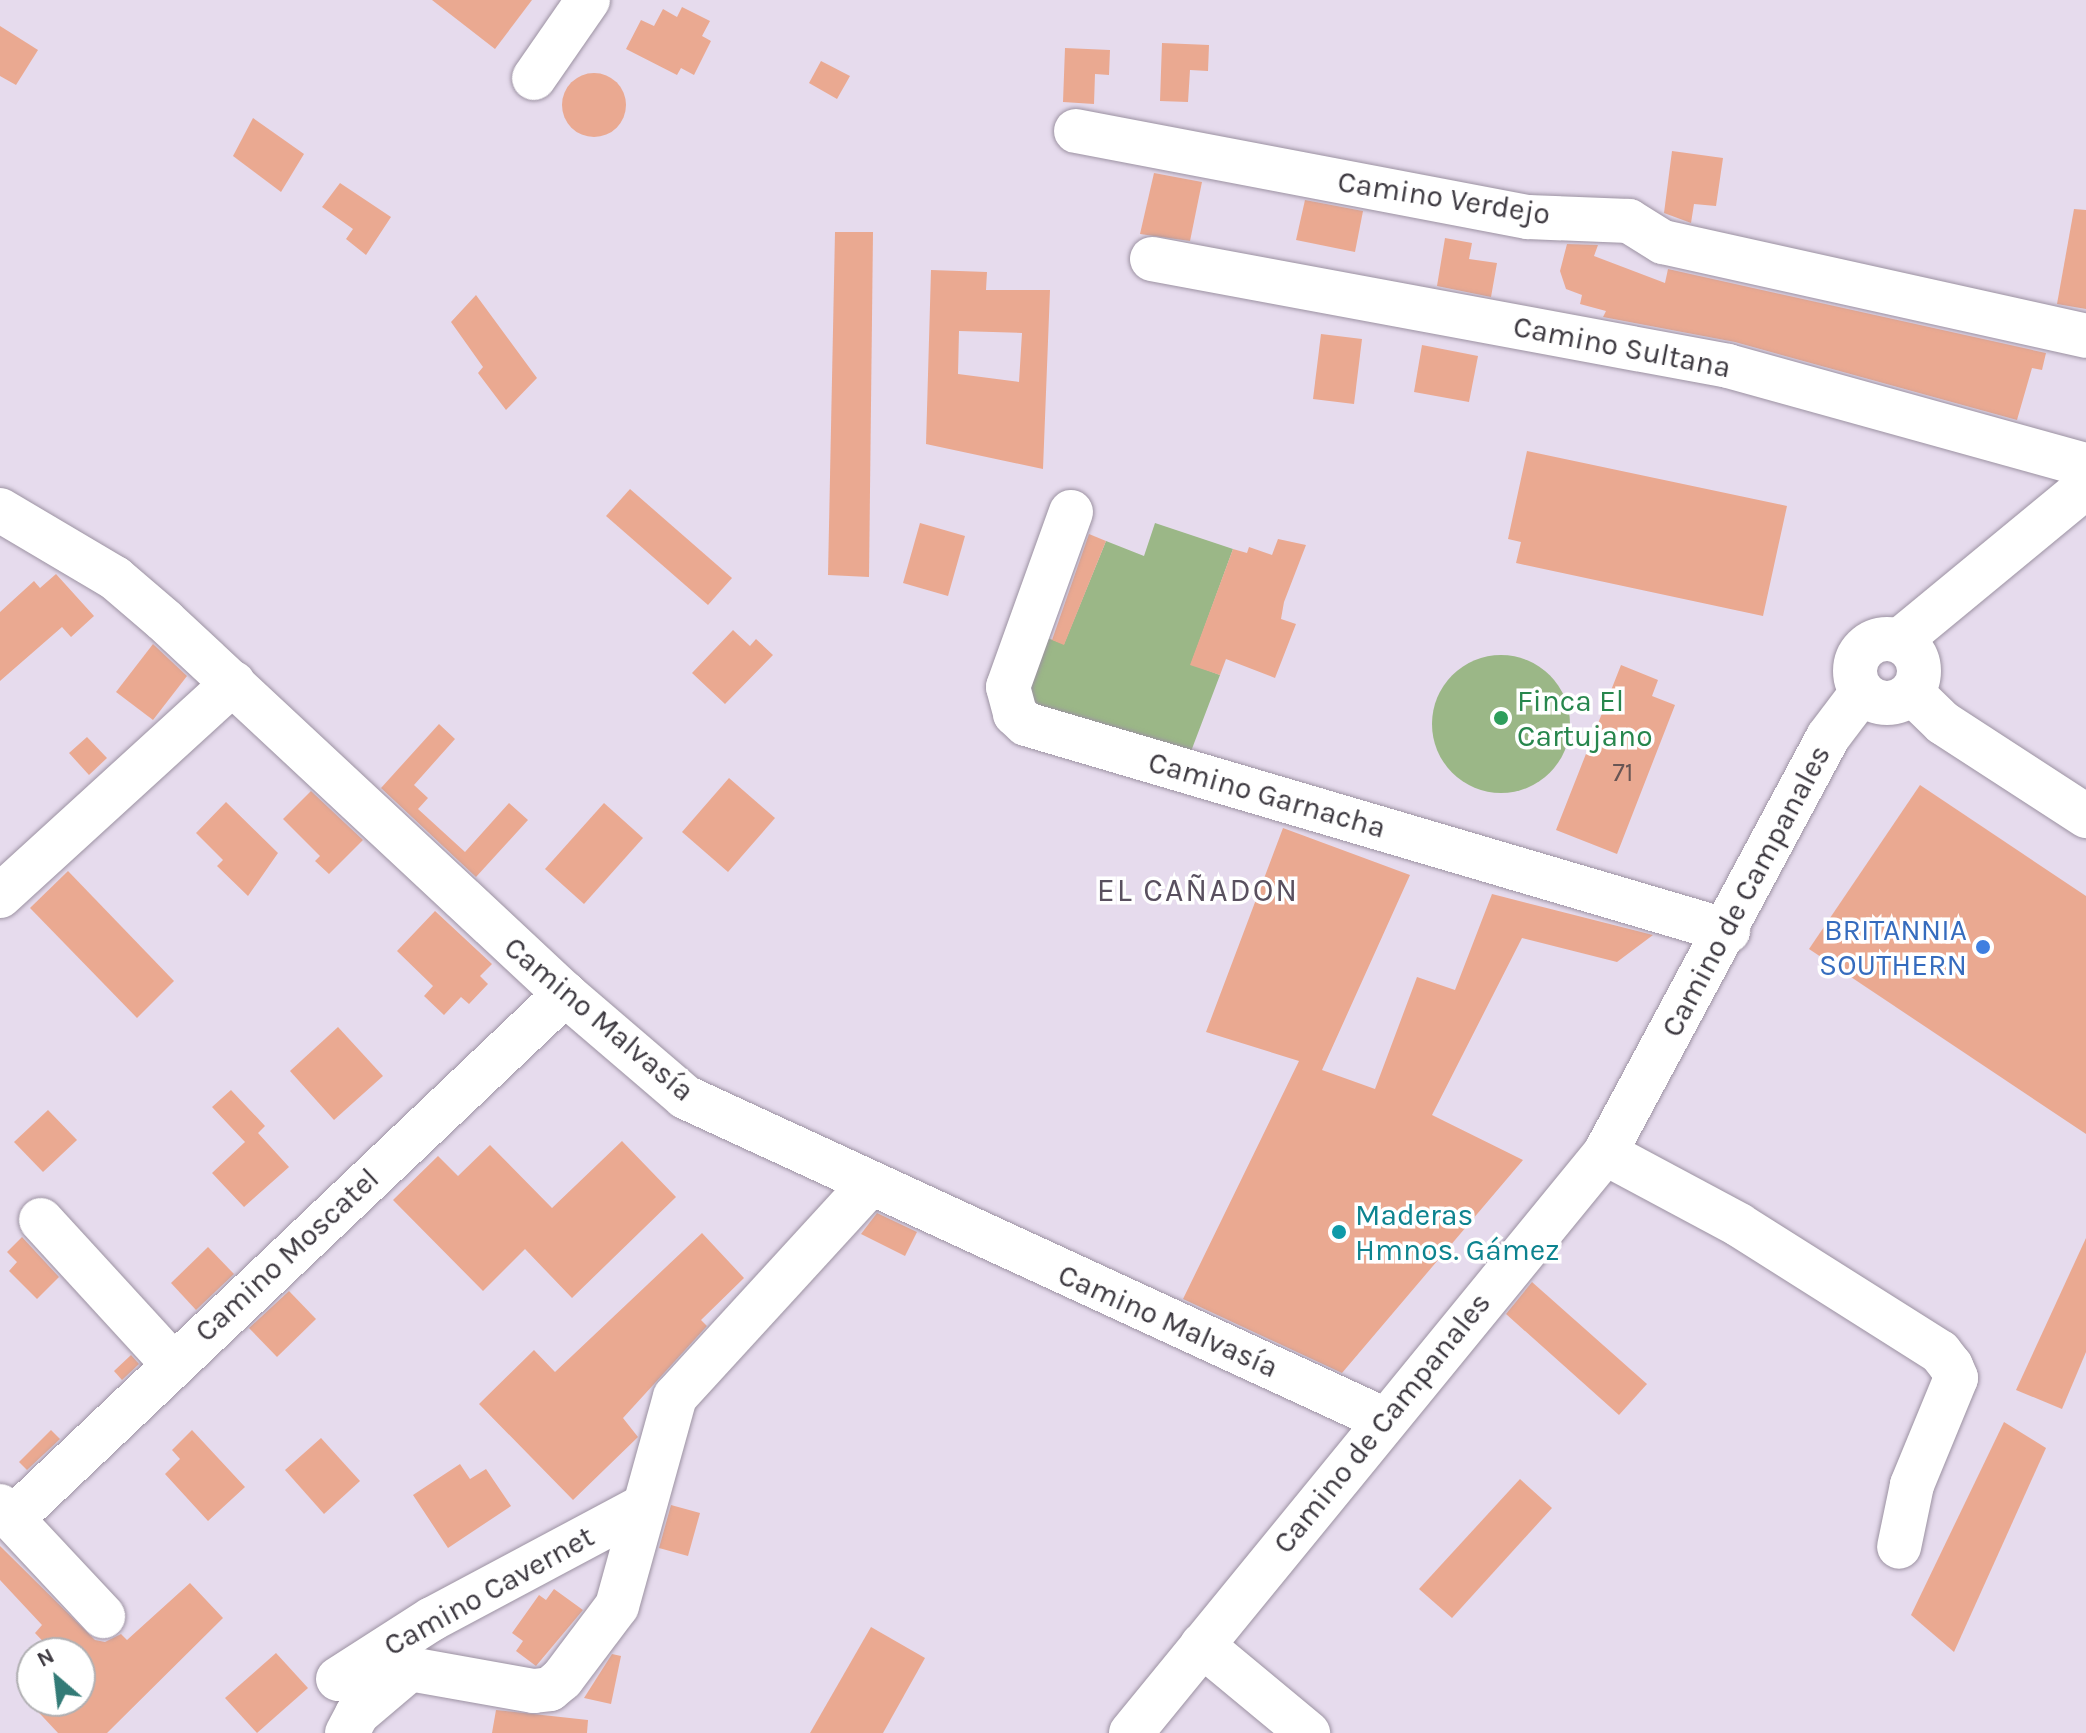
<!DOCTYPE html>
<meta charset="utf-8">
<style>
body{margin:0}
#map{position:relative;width:2086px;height:1733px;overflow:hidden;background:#e6dbed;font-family:Karla,sans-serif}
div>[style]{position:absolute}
.green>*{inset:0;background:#9bb787}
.round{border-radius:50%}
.building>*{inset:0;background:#eaa991}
.roads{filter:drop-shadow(0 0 2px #9c92a2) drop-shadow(0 0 2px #9c92a2)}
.minor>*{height:44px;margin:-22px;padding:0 22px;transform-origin:22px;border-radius:22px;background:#fff}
.minor>.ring{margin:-22px;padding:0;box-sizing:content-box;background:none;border:44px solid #fff;border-radius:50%}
.dots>*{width:22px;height:22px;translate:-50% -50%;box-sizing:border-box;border:4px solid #fff;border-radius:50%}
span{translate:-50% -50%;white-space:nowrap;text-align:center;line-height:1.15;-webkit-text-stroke:7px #fff;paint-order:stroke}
.number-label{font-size:26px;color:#685554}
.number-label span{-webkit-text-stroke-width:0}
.street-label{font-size:30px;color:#3d3940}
.leisure-label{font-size:30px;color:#27864d}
.left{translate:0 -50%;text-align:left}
.shop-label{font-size:30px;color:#366cbe}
.right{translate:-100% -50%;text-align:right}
.culture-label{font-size:30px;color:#0d838f}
.neighbourhood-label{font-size:32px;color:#59505f;letter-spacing:2px}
.north{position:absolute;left:16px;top:1637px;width:80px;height:80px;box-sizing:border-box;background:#fff;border:2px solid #b1b0b3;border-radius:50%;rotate:332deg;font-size:22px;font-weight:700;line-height:32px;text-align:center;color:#3d3940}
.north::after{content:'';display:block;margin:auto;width:28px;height:36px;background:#337b77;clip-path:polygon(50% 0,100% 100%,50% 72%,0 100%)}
</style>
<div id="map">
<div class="green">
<i style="clip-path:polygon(1155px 523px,1233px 549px,1191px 664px,1220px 675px,1190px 754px,1034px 708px,1022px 688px,1039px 635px,1064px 644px,1106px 541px,1144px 556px)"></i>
<i class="round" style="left:1432px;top:655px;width:138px;height:138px"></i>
</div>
<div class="building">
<i style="clip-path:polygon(432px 0,532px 0,495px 49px)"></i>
<i style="clip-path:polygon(682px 7px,710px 21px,702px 36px,711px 41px,694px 75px,681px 68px,677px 75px,626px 49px,641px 20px,654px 26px,663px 9px,677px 17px)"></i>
<i style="clip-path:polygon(0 26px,38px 50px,16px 85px,0 76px)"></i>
<i style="clip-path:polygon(1162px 43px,1209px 45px,1208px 71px,1190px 70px,1188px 102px,1160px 101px)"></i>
<i style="clip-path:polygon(1065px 48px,1110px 50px,1109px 75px,1095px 74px,1094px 104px,1063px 102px)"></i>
<i style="clip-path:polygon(821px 61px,850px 76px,837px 99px,809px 83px)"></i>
<i class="round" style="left:562px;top:73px;width:64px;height:64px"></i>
<i style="clip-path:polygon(253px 118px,304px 154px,281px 192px,233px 156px)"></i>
<i style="clip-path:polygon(1672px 151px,1723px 158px,1716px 206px,1694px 204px,1691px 223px,1664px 213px)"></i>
<i style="clip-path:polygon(1154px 173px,1202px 182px,1190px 241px,1140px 234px)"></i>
<i style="clip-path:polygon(340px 183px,391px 217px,366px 255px,346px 239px,353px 229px,322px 207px)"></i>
<i style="clip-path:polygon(1305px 200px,1363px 211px,1355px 252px,1296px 240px)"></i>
<i style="clip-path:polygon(2074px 209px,2086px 210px,2086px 309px,2057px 304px)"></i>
<i style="clip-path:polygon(835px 232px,873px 232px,869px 577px,828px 575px)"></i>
<i style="clip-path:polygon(1445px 238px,1472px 243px,1469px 259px,1497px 263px,1491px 297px,1437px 286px)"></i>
<i style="clip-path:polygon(1567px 244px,1598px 245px,1594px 256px,1665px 283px,1668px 269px,2046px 353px,2042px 370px,2032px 368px,2017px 420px,1735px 342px,1603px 317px,1606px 311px,1580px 304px,1582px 295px,1566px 289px,1560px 271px)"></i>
<i style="clip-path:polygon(evenodd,931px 270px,987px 272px,986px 290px,1050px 290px,1043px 469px,926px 444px,931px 270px,959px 331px,1022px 333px,1019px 382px,958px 374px,959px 331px)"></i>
<i style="clip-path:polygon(476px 295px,537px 378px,506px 410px,478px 373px,483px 367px,451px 322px)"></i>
<i style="clip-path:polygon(1321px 334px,1362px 339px,1354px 404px,1313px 399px)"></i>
<i style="clip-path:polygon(1422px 345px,1478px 356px,1469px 402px,1414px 392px)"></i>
<i style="clip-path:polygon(1527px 451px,1787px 506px,1763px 616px,1516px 563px,1521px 542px,1508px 539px)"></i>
<i style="clip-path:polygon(630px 489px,732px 578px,708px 605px,606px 516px)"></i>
<i style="clip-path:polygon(920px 523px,965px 536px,948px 596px,903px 583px)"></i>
<i style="clip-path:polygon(1089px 534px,1106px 541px,1064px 645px,1052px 640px)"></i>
<i style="clip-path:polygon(1278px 539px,1306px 545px,1284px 602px,1281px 619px,1296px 624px,1275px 678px,1226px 659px,1220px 675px,1190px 665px,1233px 549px,1247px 553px,1249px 547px,1272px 555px)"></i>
<i style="clip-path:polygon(56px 574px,94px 616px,71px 637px,62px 627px,0 681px,0 612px,34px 581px,40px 588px)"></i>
<i style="clip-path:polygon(733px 630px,750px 646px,756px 639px,773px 655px,725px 704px,692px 673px)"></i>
<i style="clip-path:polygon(153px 644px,187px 676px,153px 720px,116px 692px)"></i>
<i style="clip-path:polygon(1621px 665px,1658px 680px,1652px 696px,1675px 705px,1617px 854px,1556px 830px)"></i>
<i style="clip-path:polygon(439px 724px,455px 739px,414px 785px,428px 798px,418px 809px,465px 852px,509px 803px,528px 820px,476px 877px,381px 788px)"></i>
<i style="clip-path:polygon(87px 737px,107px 758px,89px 775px,69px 753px)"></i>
<i style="clip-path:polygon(729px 778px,775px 818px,728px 872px,682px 832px)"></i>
<i style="clip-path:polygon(1920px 785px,2086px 896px,2086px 1134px,1809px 949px)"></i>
<i style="clip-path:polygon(311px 791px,363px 840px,329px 874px,315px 861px,320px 856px,283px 819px)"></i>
<i style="clip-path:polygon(226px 802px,278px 853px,248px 896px,217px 866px,223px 860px,196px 833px)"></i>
<i style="clip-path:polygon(604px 803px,643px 838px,584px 904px,545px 869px)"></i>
<i style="clip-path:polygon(1283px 828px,1410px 875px,1322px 1070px,1375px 1089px,1417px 977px,1455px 990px,1492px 894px,1653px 935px,1617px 962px,1522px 938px,1432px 1115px,1523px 1160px,1342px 1373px,1183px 1299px,1299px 1061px,1206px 1032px)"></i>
<i style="clip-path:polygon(68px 871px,174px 981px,137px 1018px,30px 908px)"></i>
<i style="clip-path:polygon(435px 911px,492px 964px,480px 976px,488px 984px,469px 1004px,461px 997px,444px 1015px,424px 996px,433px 986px,397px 951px)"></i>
<i style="clip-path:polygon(338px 1027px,383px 1076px,334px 1120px,290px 1071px)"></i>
<i style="clip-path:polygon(231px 1090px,265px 1126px,258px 1133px,289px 1167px,244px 1207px,212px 1173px,245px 1142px,212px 1107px)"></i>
<i style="clip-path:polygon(48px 1110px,77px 1140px,43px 1172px,14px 1142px)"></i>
<i style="clip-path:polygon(622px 1141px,676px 1197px,572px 1298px,525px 1249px,483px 1291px,393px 1200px,438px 1156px,458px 1176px,490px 1145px,552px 1208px)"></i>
<i style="clip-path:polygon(877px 1213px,917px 1232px,905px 1256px,861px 1234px)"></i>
<i style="clip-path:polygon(702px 1233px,744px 1278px,701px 1320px,707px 1326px,623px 1418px,638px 1437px,573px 1500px,479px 1404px,534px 1350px,555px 1372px)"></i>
<i style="clip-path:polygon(22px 1237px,59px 1277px,37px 1299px,9px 1271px,17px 1262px,7px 1252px)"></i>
<i style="clip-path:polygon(2086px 1238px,2086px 1352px,2062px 1409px,2016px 1390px)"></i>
<i style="clip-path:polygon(208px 1247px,234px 1274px,196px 1310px,171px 1283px)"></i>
<i style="clip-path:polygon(1532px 1282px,1647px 1384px,1619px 1415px,1506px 1314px)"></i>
<i style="clip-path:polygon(289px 1291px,316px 1319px,277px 1357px,249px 1328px)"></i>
<i style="clip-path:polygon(131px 1355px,139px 1364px,122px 1380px,114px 1371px)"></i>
<i style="clip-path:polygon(2004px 1422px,2046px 1448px,1954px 1652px,1911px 1615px)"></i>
<i style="clip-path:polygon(51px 1430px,60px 1439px,27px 1470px,19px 1462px)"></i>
<i style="clip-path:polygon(192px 1430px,245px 1487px,208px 1521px,165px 1474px,180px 1459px,172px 1450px)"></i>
<i style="clip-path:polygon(321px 1438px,360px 1481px,324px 1514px,285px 1470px)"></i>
<i style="clip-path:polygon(460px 1464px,470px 1479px,486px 1469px,511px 1506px,448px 1548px,413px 1495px)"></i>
<i style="clip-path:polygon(1520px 1479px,1552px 1508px,1452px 1618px,1419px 1589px)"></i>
<i style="clip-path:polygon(671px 1505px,700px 1513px,688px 1556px,659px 1548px)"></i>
<i style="clip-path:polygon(0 1546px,95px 1640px,105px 1642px,121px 1634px,127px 1640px,190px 1583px,223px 1618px,107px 1733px,58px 1733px,28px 1701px,80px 1701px,80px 1653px,54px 1653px,35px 1633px,42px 1625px,0 1580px)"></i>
<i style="clip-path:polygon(554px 1589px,583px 1610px,536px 1666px,516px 1651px,523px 1641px,512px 1633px,539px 1595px,546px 1600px)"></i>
<i style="clip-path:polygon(871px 1627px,925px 1658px,883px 1733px,810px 1733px)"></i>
<i style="clip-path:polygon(276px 1653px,308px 1688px,257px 1733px,225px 1698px)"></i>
<i style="clip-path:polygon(612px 1654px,621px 1656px,611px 1704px,584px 1698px)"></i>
<i style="clip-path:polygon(496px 1710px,588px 1720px,587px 1733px,492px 1733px)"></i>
</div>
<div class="roads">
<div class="minor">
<i style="left:534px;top:78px;width:95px;rotate:-55.3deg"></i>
<i style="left:1076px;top:131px;width:460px;rotate:10.8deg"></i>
<i style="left:1528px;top:217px;width:101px;rotate:2.3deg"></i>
<i style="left:1629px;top:221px;width:40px;rotate:32deg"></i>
<i style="left:1663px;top:242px;width:433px;rotate:12.5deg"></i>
<i style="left:1152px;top:259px;width:586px;rotate:10.52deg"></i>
<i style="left:1728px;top:366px;width:371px;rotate:15.5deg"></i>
<i style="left:0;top:510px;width:134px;rotate:30.6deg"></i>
<i style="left:115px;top:578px;width:65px;rotate:40.6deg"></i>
<i style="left:164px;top:620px;width:548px;rotate:43deg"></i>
<i style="left:565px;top:994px;width:158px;rotate:40.6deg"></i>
<i style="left:685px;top:1097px;width:769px;rotate:24.76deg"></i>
<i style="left:1071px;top:512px;width:186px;rotate:109.8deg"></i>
<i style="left:1008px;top:687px;width:28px;rotate:75deg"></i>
<i style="left:1015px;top:714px;width:15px;rotate:42deg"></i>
<i style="left:1026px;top:724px;width:732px;rotate:16.43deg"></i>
<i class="ring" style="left:1855px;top:639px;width:20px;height:20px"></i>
<i style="left:1899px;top:641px;width:242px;rotate:-39.5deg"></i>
<i style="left:1912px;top:693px;width:43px;rotate:44.1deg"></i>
<i style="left:1943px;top:723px;width:171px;rotate:33deg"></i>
<i style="left:0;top:896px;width:316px;rotate:-42.4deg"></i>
<i style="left:1605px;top:1153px;width:152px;rotate:28.2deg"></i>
<i style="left:1739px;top:1225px;width:238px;rotate:32.3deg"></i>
<i style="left:1940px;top:1352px;width:18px;rotate:52deg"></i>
<i style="left:1951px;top:1366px;width:13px;rotate:67deg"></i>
<i style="left:1956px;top:1378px;width:116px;rotate:112.4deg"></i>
<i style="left:1912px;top:1485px;width:63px;rotate:101.8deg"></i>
<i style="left:41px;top:1220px;width:194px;rotate:47.5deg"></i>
<i style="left:0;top:1506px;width:151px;rotate:46.9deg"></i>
<i style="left:12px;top:1519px;width:763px;rotate:-43.51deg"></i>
<i style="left:1202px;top:1645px;width:138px;rotate:39.7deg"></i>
<i style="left:338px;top:1679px;width:112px;rotate:-32.6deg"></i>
<i style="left:432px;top:1619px;width:238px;rotate:-28.1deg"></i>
<i style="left:347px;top:1733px;width:21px;rotate:-62deg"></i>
<i style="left:357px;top:1714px;width:70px;rotate:-40.3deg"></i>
<i style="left:410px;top:1669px;width:126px;rotate:10.1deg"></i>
<i style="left:534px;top:1691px;width:16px;rotate:-7deg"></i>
<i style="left:550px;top:1689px;width:16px;rotate:-40deg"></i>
<i style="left:562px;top:1679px;width:91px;rotate:-53deg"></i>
<i style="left:617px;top:1606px;width:217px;rotate:-74.5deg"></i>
<i style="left:675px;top:1397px;width:287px;rotate:-47.5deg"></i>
<i style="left:1131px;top:1733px;width:749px;rotate:-50.74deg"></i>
<i style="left:1605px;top:1153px;width:472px;rotate:-61.8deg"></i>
<i style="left:1828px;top:737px;width:56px;rotate:-52.9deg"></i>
</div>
</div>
<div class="dots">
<i style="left:1501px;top:718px;background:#2e9e5b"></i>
<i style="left:1983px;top:947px;background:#3f7fe0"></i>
<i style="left:1339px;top:1232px;background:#0f9aa8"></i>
</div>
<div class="number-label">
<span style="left:1623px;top:773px">71</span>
</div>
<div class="street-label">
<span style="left:1444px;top:198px;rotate:9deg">Camino Verdejo</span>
<span style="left:1622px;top:347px;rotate:11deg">Camino Sultana</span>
<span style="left:1267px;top:795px;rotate:16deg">Camino Garnacha</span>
<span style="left:1746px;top:891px;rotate:-62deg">Camino de Campanales</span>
<span style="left:599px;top:1019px;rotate:40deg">Camino Malvasía</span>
<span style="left:287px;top:1255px;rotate:-43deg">Camino Moscatel</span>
<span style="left:1168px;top:1321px;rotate:24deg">Camino Malvasía</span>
<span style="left:1382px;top:1423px;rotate:-51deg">Camino de Campanales</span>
<span style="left:489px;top:1591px;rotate:-29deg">Camino Cavernet</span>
</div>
<div class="leisure-label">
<span class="left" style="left:1517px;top:718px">Finca El<br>Cartujano</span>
</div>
<div class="shop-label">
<span class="right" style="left:1967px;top:947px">BRITANNIA<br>SOUTHERN</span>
</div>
<div class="culture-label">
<span class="left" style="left:1355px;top:1232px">Maderas<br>Hmnos. Gámez</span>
</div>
<div class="neighbourhood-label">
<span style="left:1198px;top:891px">EL CAÑADON</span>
</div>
<div class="north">N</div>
</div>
